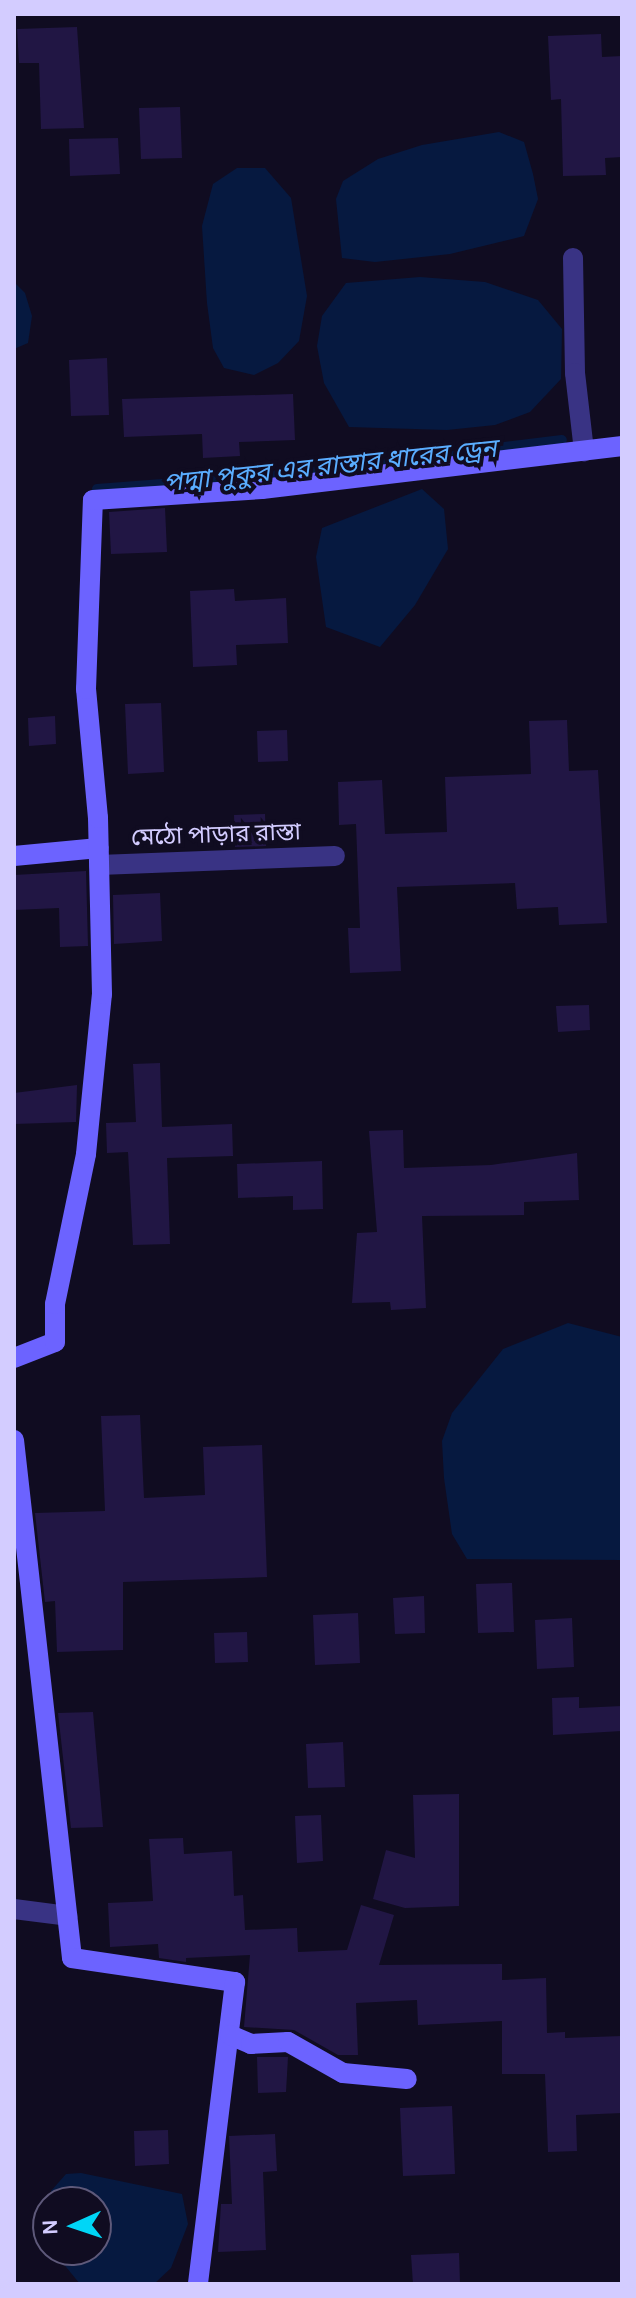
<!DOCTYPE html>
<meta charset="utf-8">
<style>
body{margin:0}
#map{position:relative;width:636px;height:2298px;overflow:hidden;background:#100c21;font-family:Karla,"Noto Sans Bengali",sans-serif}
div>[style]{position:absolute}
.water>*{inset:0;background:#061940}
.stream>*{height:10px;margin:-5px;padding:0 5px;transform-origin:5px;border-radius:5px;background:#061940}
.building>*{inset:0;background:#211644}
.street>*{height:20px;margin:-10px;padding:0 10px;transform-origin:10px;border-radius:10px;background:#393384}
.secondary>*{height:20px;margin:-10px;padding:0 10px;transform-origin:10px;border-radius:10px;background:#6c63ff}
span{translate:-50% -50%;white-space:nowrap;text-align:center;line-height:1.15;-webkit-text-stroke:8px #100c21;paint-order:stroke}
.street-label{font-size:24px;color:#d3ccff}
.water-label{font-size:26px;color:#5aadff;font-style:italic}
.frame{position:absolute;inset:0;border:16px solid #d3ccff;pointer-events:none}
.north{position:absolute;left:32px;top:2186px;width:80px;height:80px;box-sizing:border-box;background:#100c21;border:2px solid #5e597a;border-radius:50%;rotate:267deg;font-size:22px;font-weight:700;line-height:32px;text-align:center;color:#d3ccff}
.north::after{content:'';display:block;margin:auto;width:28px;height:36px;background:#00d6f7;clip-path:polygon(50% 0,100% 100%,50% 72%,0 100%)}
</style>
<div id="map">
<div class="water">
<i style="clip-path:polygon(499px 132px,524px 142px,533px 174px,538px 199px,524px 236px,450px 254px,375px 262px,342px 258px,336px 199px,343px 181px,378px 159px,422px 145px)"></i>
<i style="clip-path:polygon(237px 168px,265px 168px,291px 198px,307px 296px,299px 341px,278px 363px,254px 375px,224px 368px,213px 348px,207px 303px,202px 226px,213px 184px)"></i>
<i style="clip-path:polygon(420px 277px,485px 282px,538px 300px,562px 329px,561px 379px,530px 412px,495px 425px,447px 430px,349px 427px,324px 383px,317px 346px,322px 316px,346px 283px)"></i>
<i style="clip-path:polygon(14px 282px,25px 293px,32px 316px,28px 343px,14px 349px)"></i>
<i style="clip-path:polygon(422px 489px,444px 509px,448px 549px,415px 605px,380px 647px,326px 627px,316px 557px,322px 528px)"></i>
<i style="clip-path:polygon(568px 1323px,622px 1337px,622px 1560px,467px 1559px,452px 1534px,444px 1478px,442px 1441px,452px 1413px,503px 1349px)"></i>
<i style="clip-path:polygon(81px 2173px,182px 2194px,188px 2224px,171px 2268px,154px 2284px,80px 2284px,62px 2262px,56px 2250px,96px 2250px,96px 2202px,50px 2202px,51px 2191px,66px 2174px)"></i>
</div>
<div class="stream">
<i style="left:97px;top:489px;width:184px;rotate:-4.4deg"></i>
<i style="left:280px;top:475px;width:284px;rotate:-7.1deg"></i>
</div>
<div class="building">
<i style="clip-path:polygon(77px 27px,84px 128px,41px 129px,39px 63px,19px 63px,17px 29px)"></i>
<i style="clip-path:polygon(601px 34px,602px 57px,622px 56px,622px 157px,605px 158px,606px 175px,563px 176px,561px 99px,551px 100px,548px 36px)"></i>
<i style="clip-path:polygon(180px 107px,182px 158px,141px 159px,139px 108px)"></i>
<i style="clip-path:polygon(118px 138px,120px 174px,70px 176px,69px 139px)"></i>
<i style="clip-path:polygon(107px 358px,109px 415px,71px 416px,69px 360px)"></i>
<i style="clip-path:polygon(293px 394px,295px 440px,239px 442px,240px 456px,203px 458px,202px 434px,124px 437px,122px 399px)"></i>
<i style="clip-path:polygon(165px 508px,167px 552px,111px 554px,109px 512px)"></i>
<i style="clip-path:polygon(234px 589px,235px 601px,286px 598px,288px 643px,236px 645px,237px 665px,193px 667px,190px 591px)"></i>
<i style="clip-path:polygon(161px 703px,164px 772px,128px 774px,125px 704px)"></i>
<i style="clip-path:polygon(55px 716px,56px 744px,29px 746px,28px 718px)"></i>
<i style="clip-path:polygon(567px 720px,569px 771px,598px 770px,607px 923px,559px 925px,558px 907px,517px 909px,515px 883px,397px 887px,401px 971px,350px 973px,348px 928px,360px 928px,356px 824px,339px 825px,338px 782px,382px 780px,385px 834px,447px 832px,445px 777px,531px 774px,529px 721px)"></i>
<i style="clip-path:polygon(287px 730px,288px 761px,258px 762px,257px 731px)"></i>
<i style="clip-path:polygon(265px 814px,266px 846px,235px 847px,234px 815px)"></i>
<i style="clip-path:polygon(86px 871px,88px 946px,60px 947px,59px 908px,14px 910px,14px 875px)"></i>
<i style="clip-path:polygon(160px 893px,162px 941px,114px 944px,113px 895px)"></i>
<i style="clip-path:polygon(589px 1005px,590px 1030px,558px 1032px,556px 1006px)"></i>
<i style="clip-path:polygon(160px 1063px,162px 1127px,232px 1124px,233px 1156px,167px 1158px,170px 1244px,133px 1245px,128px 1152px,107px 1153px,106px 1123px,136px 1122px,133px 1064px)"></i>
<i style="clip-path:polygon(77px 1085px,76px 1122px,14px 1124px,14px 1093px)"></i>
<i style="clip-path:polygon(403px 1130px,404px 1168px,491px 1165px,577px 1153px,579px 1200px,524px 1202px,524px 1215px,422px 1216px,426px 1308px,391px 1310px,390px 1302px,352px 1303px,357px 1233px,377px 1232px,369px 1131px)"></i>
<i style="clip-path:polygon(322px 1161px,323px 1209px,293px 1210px,293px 1196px,238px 1198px,237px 1164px)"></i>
<i style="clip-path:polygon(140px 1415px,144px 1498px,205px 1495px,203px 1447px,262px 1445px,267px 1577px,123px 1582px,123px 1650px,57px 1652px,55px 1601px,45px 1602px,35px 1513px,105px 1511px,101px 1416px)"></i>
<i style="clip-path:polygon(512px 1583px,514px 1632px,478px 1633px,476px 1584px)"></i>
<i style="clip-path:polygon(424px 1596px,425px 1633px,395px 1634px,393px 1598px)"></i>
<i style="clip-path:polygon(358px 1613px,360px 1663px,315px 1665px,313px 1615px)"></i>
<i style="clip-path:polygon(572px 1618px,574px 1667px,537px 1669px,535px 1620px)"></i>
<i style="clip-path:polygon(247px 1632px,248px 1662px,215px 1663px,214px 1633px)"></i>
<i style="clip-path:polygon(579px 1697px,579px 1708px,622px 1706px,622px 1731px,553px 1735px,552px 1698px)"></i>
<i style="clip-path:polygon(93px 1712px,103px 1827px,71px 1828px,58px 1713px)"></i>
<i style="clip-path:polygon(343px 1742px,345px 1787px,308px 1788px,306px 1744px)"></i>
<i style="clip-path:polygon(459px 1794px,459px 1906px,405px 1908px,373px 1899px,386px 1850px,415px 1858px,413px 1795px)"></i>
<i style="clip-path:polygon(321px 1815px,323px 1861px,297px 1863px,295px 1816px)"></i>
<i style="clip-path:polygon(183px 1838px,184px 1854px,232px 1851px,234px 1896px,243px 1895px,245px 1930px,297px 1928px,298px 1952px,347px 1950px,361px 1905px,394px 1915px,379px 1965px,502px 1964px,502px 1980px,546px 1978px,547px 2033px,565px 2032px,565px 2038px,622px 2036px,622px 2113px,576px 2115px,577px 2151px,548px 2152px,545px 2074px,502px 2074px,502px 2021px,418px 2025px,417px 2000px,356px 2003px,358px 2055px,338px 2055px,294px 2030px,244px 2027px,250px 1955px,186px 1958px,186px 1962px,159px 1958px,158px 1944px,110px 1947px,108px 1903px,153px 1901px,149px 1839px)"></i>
<i style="clip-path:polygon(257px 2057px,288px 2057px,286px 2092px,258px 2093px)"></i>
<i style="clip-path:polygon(452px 2106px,455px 2174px,403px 2176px,400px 2108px)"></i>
<i style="clip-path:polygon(168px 2130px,169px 2164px,135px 2166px,134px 2131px)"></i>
<i style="clip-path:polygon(275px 2134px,277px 2171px,263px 2172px,266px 2250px,218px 2252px,221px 2204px,232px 2204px,229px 2136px)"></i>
<i style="clip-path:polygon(459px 2253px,460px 2284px,413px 2284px,411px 2255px)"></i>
</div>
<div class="street">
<i style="left:573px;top:258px;width:115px;rotate:89deg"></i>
<i style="left:575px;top:373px;width:79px;rotate:83.4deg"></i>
<i style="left:99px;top:865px;width:236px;rotate:-2.2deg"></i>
<i style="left:14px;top:1909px;width:54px;rotate:7.4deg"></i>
</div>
<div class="secondary">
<i style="left:14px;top:856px;width:85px;rotate:-5.4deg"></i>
<i style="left:14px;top:1358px;width:44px;rotate:-21.3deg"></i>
<i style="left:55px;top:1342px;width:38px;rotate:-90deg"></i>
<i style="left:55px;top:1304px;width:153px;rotate:-78.3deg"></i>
<i style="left:86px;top:1154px;width:161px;rotate:-84.3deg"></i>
<i style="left:102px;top:994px;width:176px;rotate:-91.3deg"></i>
<i style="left:98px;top:818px;width:130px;rotate:-95.3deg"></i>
<i style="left:86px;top:689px;width:189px;rotate:-87.9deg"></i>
<i style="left:93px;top:500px;width:169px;rotate:-3.7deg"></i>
<i style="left:262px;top:489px;width:363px;rotate:-6.8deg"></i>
<i style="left:14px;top:1440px;width:521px;rotate:83.61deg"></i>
<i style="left:72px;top:1958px;width:165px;rotate:8.4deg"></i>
<i style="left:235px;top:1982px;width:304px;rotate:97deg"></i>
<i style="left:230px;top:2035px;width:23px;rotate:23deg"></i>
<i style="left:251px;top:2044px;width:37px;rotate:-3deg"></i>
<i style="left:288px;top:2042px;width:63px;rotate:29.4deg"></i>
<i style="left:343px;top:2073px;width:64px;rotate:5.4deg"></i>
</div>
<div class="street-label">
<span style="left:216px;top:835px;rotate:-2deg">মেঠো পাড়ার রাস্তা</span>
</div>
<div class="water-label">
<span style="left:330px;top:466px;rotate:-6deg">পদ্মা পুকুর এর রাস্তার ধারের ড্রেন</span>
</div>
<div class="frame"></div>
<div class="north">N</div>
</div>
